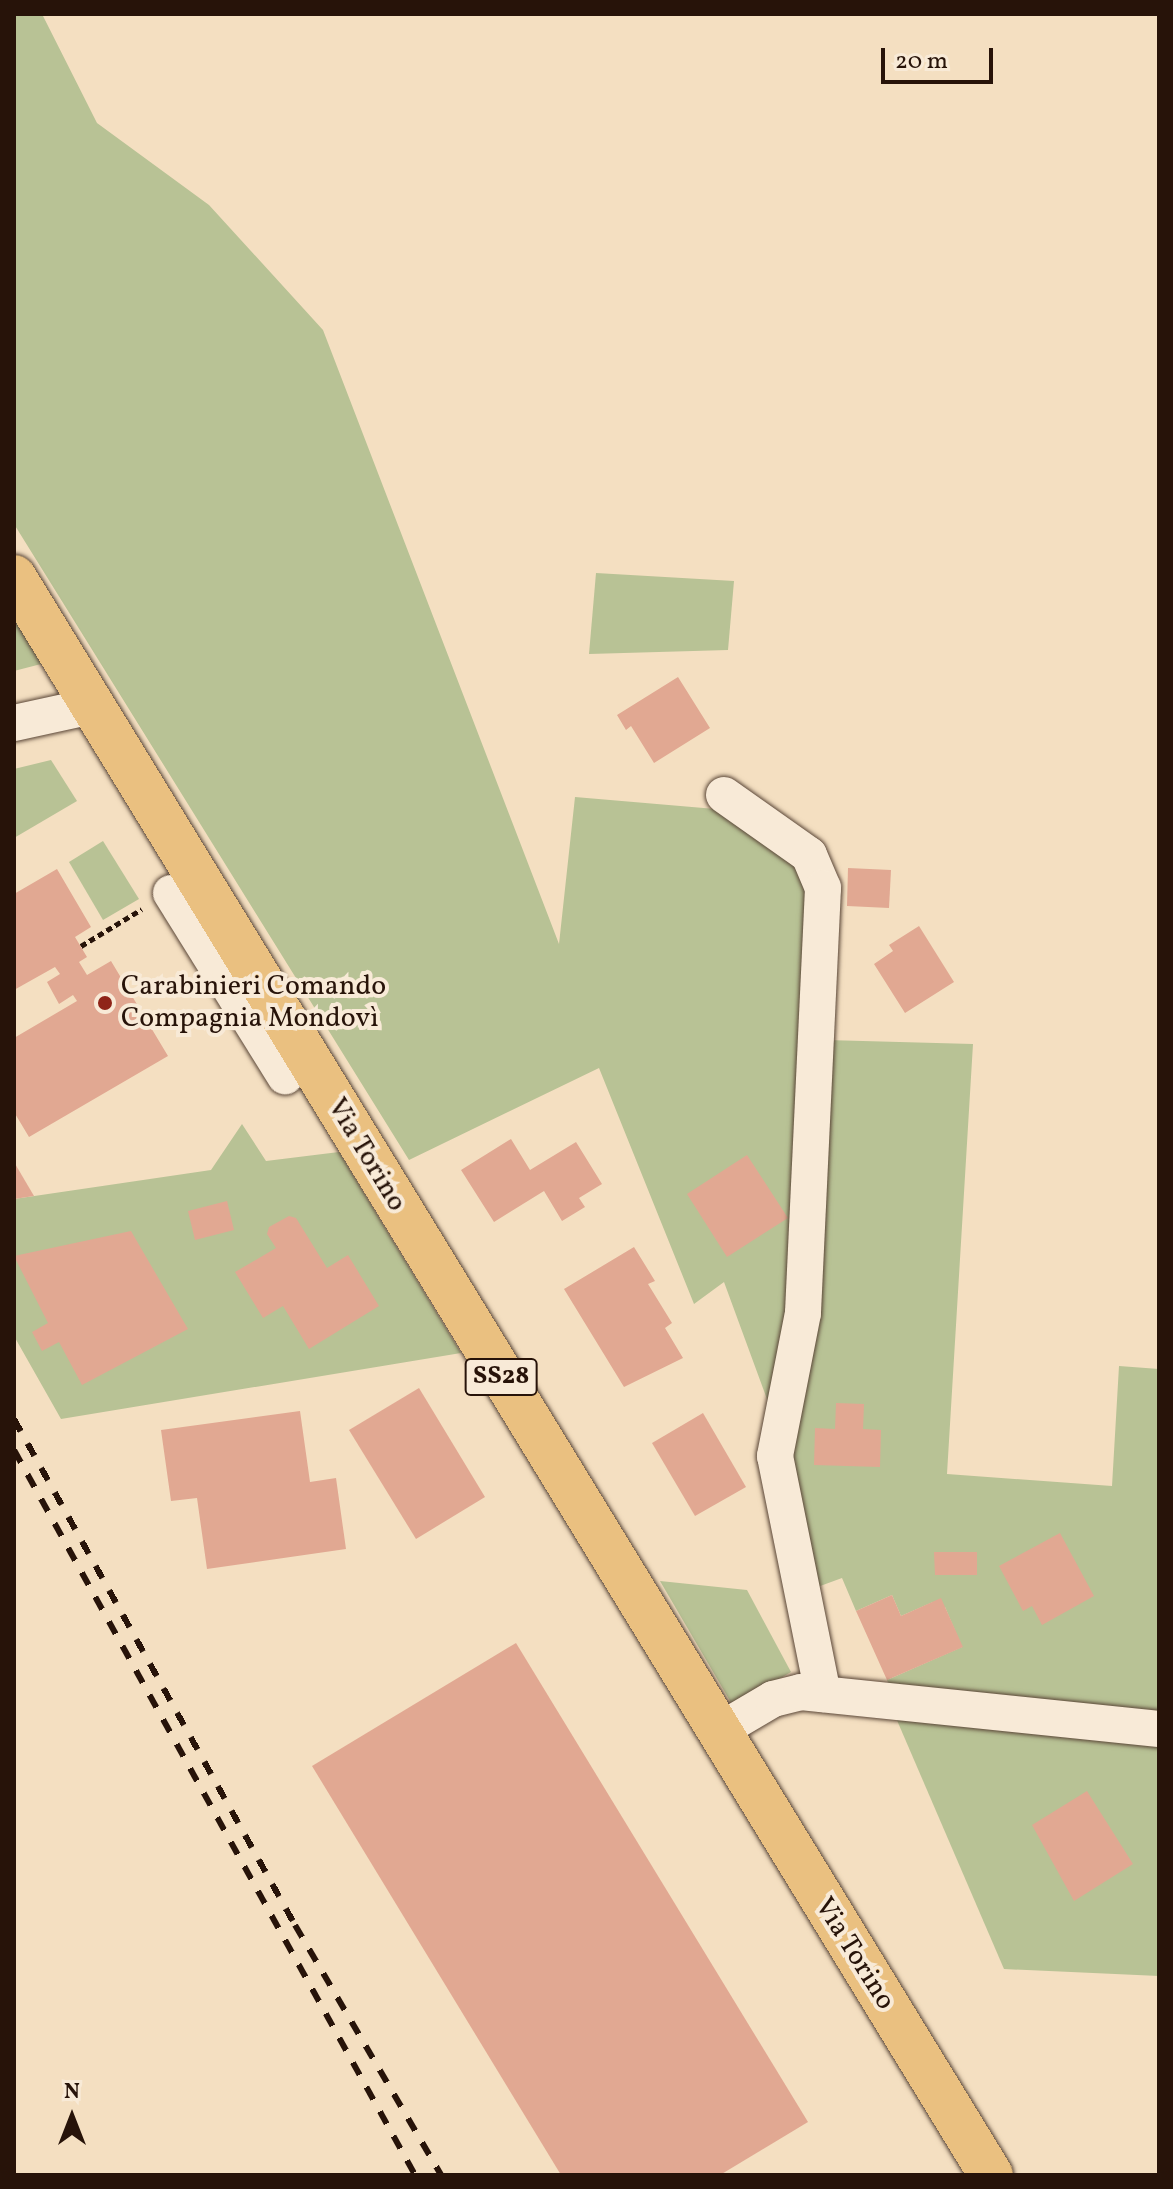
<!DOCTYPE html>
<meta charset="utf-8">
<style>
body{margin:0}
#map{position:relative;width:1173px;height:2189px;overflow:hidden;background:#f4dfc1;font-family:Vollkorn,serif}
div>[style]{position:absolute}
.green>*{inset:0;background:#b8c295}
.building>*{inset:0;background:#e1a892}
.path>*{height:5px;margin-top:-2.5px;transform-origin:0;background:repeating-linear-gradient(90deg,#271309 0 6px,transparent 0 10px)}
.roads{filter:drop-shadow(0 0 2px #5a4637) drop-shadow(0 0 2px #5a4637)}
.minor>*{height:36px;margin:-18px;padding:0 18px;transform-origin:18px;border-radius:18px;background:#f8ead7}
.major>*{height:44px;margin:-22px;padding:0 22px;transform-origin:22px;border-radius:22px;background:#eac080}
.rail>*{height:6px;margin-top:-3px;transform-origin:0;background:repeating-linear-gradient(90deg,#271309 0 14px,transparent 0 28px)}
.dots>*{width:22px;height:22px;translate:-50% -50%;box-sizing:border-box;border:4px solid #f8ead7;border-radius:50%}
span{translate:-50% -50%;white-space:nowrap;text-align:center;line-height:1.15;-webkit-text-stroke:8px #f8ead7;paint-order:stroke}
.shield-label span{padding:2px 6px;background:#f8ead7;border:2px solid;border-radius:6px;-webkit-text-stroke-width:0}
.shield-label{font-size:26px;color:#271309;font-weight:700}
.poi-label{font-size:28px;color:#271309}
.left{translate:0 -50%;text-align:left}
.street-label{font-size:28px;color:#271309}
.frame{position:absolute;inset:0;border:16px solid #271309;pointer-events:none}
.north{position:absolute;left:32px;top:2077px;width:80px;height:80px;-webkit-text-stroke:6px #f8ead7;paint-order:stroke;rotate:0deg;font-size:22px;font-weight:700;line-height:32px;text-align:center;color:#271309}
.north::after{content:'';display:block;margin:auto;width:28px;height:36px;background:#271309;clip-path:polygon(50% 0,100% 100%,50% 72%,0 100%)}
.scale{position:absolute;left:881px;top:48px;width:112px;height:36px;box-sizing:border-box;border:4px solid #271309;border-top:0;padding-left:10px;font-size:24px;line-height:28px;white-space:nowrap;color:#271309;-webkit-text-stroke:6px #f8ead7;paint-order:stroke}
</style>
<div id="map">
<div class="green">
<i style="clip-path:polygon(14px 14px,42px 14px,97px 123px,209px 205px,323px 330px,559px 944px,575px 797px,727px 810px,797px 861px,807px 880px,791px 1310px,771px 1410px,724px 1282px,694px 1304px,599px 1068px,409px 1160px,14px 524px)"></i>
<i style="clip-path:polygon(596px 573px,734px 581px,728px 650px,589px 654px)"></i>
<i style="clip-path:polygon(14px 613px,45px 663px,14px 671px)"></i>
<i style="clip-path:polygon(51px 760px,77px 801px,14px 838px,14px 769px)"></i>
<i style="clip-path:polygon(103px 841px,139px 899px,103px 920px,69px 862px)"></i>
<i style="clip-path:polygon(826px 1040px,973px 1044px,947px 1474px,1112px 1486px,1119px 1366px,1159px 1369px,1159px 1716px,891px 1689px,887px 1680px,962px 1647px,945px 1607px,937px 1609px,933px 1602px,901px 1616px,892px 1595px,856px 1611px,842px 1578px,812px 1589px,787px 1477px)"></i>
<i style="clip-path:polygon(242px 1124px,266px 1161px,339px 1152px,461px 1353px,61px 1419px,14px 1336px,14px 1199px,211px 1170px)"></i>
<i style="clip-path:polygon(660px 1581px,747px 1590px,791px 1672px,733px 1706px)"></i>
<i style="clip-path:polygon(893px 1711px,1159px 1742px,1159px 1976px,1004px 1969px)"></i>
</div>
<div class="building">
<i style="clip-path:polygon(678px 677px,710px 728px,654px 763px,631px 726px,626px 730px,617px 715px)"></i>
<i style="clip-path:polygon(848px 868px,891px 870px,889px 908px,847px 906px)"></i>
<i style="clip-path:polygon(57px 869px,91px 927px,75px 937px,87px 957px,79px 962px,87px 975px,111px 961px,168px 1056px,29px 1137px,14px 1112px,14px 1038px,77px 1001px,73px 995px,59px 1004px,47px 982px,60px 974px,55px 967px,14px 990px,14px 894px)"></i>
<i style="clip-path:polygon(919px 926px,954px 982px,905px 1013px,874px 964px,893px 951px,889px 945px)"></i>
<i style="clip-path:polygon(511px 1139px,530px 1170px,576px 1142px,602px 1184px,579px 1198px,585px 1207px,562px 1221px,544px 1191px,494px 1222px,461px 1170px)"></i>
<i style="clip-path:polygon(747px 1155px,788px 1218px,727px 1257px,687px 1194px)"></i>
<i style="clip-path:polygon(14px 1162px,34px 1196px,14px 1199px)"></i>
<i style="clip-path:polygon(227px 1201px,234px 1230px,195px 1240px,188px 1211px)"></i>
<i style="clip-path:polygon(289px 1216px,296px 1218px,327px 1268px,348px 1255px,379px 1306px,309px 1349px,283px 1306px,263px 1318px,235px 1272px,276px 1248px,267px 1234px,269px 1227px)"></i>
<i style="clip-path:polygon(131px 1231px,188px 1329px,82px 1385px,59px 1342px,42px 1351px,32px 1332px,48px 1323px,14px 1256px)"></i>
<i style="clip-path:polygon(634px 1247px,655px 1281px,648px 1284px,672px 1323px,665px 1328px,683px 1358px,624px 1387px,564px 1289px)"></i>
<i style="clip-path:polygon(419px 1388px,485px 1497px,416px 1539px,349px 1430px)"></i>
<i style="clip-path:polygon(836px 1403px,864px 1404px,863px 1429px,881px 1430px,880px 1467px,814px 1465px,815px 1428px,835px 1429px)"></i>
<i style="clip-path:polygon(300px 1411px,310px 1482px,336px 1478px,346px 1549px,207px 1569px,197px 1498px,171px 1501px,161px 1430px)"></i>
<i style="clip-path:polygon(703px 1413px,746px 1487px,695px 1516px,652px 1443px)"></i>
<i style="clip-path:polygon(1060px 1533px,1094px 1596px,1042px 1625px,1032px 1606px,1023px 1611px,999px 1566px)"></i>
<i style="clip-path:polygon(934px 1552px,977px 1552px,977px 1575px,935px 1575px)"></i>
<i style="clip-path:polygon(892px 1595px,901px 1616px,941px 1598px,963px 1647px,887px 1680px,856px 1611px)"></i>
<i style="clip-path:polygon(516px 1643px,808px 2122px,720px 2175px,561px 2175px,312px 1766px)"></i>
<i style="clip-path:polygon(1087px 1791px,1133px 1864px,1074px 1901px,1032px 1825px)"></i>
</div>
<div class="path">
<i style="left:81px;top:946px;width:71px;rotate:-31.2deg"></i>
</div>
<div class="roads">
<div class="minor">
<i style="left:14px;top:723px;width:80px;rotate:-12.3deg"></i>
<i style="left:724px;top:795px;width:104px;rotate:35.2deg"></i>
<i style="left:809px;top:855px;width:36px;rotate:67deg"></i>
<i style="left:823px;top:888px;width:425px;rotate:92.7deg"></i>
<i style="left:803px;top:1313px;width:146px;rotate:101.1deg"></i>
<i style="left:775px;top:1456px;width:243px;rotate:78.6deg"></i>
<i style="left:171px;top:893px;width:216px;rotate:58.1deg"></i>
<i style="left:717px;top:1732px;width:65px;rotate:-30.5deg"></i>
<i style="left:773px;top:1699px;width:29px;rotate:-14deg"></i>
<i style="left:801px;top:1692px;width:360px;rotate:5.9deg"></i>
</div>
<div class="major">
<i style="left:14px;top:577px;width:1873px;rotate:58.56deg"></i>
</div>
</div>
<div class="rail">
<i style="left:14px;top:1419px;width:579px;rotate:60.96deg"></i>
<i style="left:295px;top:1925px;width:290px;rotate:59.7deg"></i>
<i style="left:14px;top:1450px;width:829px;rotate:61.05deg"></i>
</div>
<div class="dots">
<i style="left:105px;top:1003px;background:#8f2418"></i>
</div>
<div class="shield-label">
<span style="left:501px;top:1377px">SS28</span>
</div>
<div class="poi-label">
<span class="left" style="left:121px;top:1003px">Carabinieri Comando<br>Compagnia Mondovì</span>
</div>
<div class="street-label">
<span style="left:366px;top:1155px;rotate:59deg">Via Torino</span>
<span style="left:854px;top:1954px;rotate:58deg">Via Torino</span>
</div>
<div class="frame"></div>
<div class="north">N</div>
<div class="scale">20 m</div>
</div>
